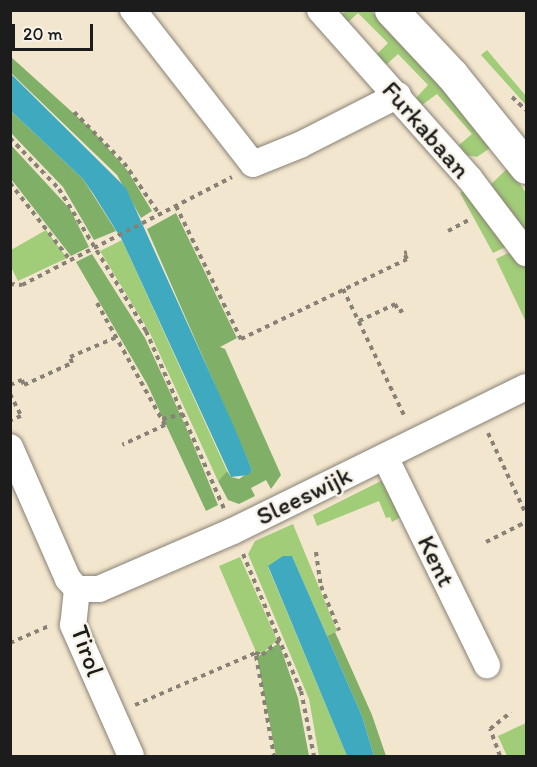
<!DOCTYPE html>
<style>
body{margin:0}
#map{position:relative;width:537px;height:767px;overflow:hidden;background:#f3e6ce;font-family:Itim,sans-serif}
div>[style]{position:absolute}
.green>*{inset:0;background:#a1cc78}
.forest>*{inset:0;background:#80b068}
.water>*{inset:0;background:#3faabf}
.path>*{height:4px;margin-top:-2px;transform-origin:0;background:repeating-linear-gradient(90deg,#888175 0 4.5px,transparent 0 9px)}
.roads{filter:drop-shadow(0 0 2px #888175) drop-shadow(0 0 2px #888175)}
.minor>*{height:26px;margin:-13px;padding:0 13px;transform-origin:13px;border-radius:13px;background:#fff}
.tertiary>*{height:33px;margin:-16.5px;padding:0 16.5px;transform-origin:16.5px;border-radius:16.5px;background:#fff}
span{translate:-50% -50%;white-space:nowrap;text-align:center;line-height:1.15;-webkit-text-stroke:5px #f7f3e8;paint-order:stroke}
.street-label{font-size:26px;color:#1c1c1c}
.frame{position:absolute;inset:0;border:12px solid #1c1c1c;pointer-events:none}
.scale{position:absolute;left:12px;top:24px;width:81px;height:27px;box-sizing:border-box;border:3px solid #1c1c1c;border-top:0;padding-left:8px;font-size:18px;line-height:21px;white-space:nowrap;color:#1c1c1c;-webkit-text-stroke:4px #f7f3e8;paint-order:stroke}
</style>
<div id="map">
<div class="green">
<i style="clip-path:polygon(346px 11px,371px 11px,453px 97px,493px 146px,477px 157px,466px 155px,459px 145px,472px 134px,437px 94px,422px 105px,416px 98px,428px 85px,398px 54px,386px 65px,376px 55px,388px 43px,358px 13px,346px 24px,340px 16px)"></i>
<i style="clip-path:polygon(487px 50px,526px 96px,526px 105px,481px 55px)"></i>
<i style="clip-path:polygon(509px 167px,526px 193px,526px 229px,521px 232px,487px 188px)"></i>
<i style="clip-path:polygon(467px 189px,512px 244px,493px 253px,460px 193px)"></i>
<i style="clip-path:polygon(46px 230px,67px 258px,18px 281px,11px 267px,11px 250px)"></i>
<i style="clip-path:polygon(122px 240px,227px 471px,218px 481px,150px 333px,100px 251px)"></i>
<i style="clip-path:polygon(516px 249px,526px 262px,526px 322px,496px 259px)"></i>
<i style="clip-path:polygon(385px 479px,403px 516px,392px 522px,390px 517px,386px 518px,379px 501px,317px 526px,313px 515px)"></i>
<i style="clip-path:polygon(293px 524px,337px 631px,327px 636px,292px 556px,268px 567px,347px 756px,319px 756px,309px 699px,248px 554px,255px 541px)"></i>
<i style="clip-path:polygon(240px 557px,277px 640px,262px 654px,257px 654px,219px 566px)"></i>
<i style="clip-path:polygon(526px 723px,526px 756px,507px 756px,498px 736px)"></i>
</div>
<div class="forest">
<i style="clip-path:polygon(10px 56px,92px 130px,127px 170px,152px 211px,141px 218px,117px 175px,11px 73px)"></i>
<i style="clip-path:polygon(12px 112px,83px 179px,116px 231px,94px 240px,63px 187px,11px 133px)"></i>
<i style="clip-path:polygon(10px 144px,70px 209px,89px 247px,71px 256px,11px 179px)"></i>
<i style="clip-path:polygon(176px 213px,237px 338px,220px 347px,225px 349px,281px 475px,271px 489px,266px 480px,251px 488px,255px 496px,239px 504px,228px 500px,218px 481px,227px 471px,231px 477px,239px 479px,252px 470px,147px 229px)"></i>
<i style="clip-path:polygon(92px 254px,145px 338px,186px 427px,218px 505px,206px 511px,147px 384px,76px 262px)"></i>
<i style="clip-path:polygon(335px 632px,372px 715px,386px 756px,374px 756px,362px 716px,327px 636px)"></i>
<i style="clip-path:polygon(279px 643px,298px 698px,309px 756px,276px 756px,257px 657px)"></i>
</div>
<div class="water">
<i style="clip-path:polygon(10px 73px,126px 188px,232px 422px,252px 470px,248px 475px,231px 477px,122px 240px,94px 195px,83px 179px,11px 111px)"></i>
<i style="clip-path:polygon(283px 556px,292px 556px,362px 716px,374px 756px,347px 756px,268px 566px)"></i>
</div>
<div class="path">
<i style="left:512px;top:97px;width:19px;rotate:43deg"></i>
<i style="left:74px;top:112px;width:71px;rotate:45.6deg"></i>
<i style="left:124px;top:163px;width:63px;rotate:55.3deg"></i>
<i style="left:10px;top:138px;width:71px;rotate:46.1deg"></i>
<i style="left:59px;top:189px;width:167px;rotate:58.5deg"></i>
<i style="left:146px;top:331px;width:194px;rotate:66.3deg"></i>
<i style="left:10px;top:183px;width:99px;rotate:52deg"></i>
<i style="left:176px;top:206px;width:148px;rotate:64deg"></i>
<i style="left:241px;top:339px;width:184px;rotate:-25.7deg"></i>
<i style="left:407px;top:259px;width:7px;rotate:-117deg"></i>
<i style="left:404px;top:253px;width:3px;rotate:-18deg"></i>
<i style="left:448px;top:231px;width:24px;rotate:-28deg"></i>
<i style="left:10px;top:284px;width:12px;rotate:5deg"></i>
<i style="left:22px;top:285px;width:236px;rotate:-27.2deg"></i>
<i style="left:343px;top:289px;width:142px;rotate:64.2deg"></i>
<i style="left:97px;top:303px;width:140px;rotate:60.9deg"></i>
<i style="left:165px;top:425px;width:47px;rotate:155.1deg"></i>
<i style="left:359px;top:321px;width:40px;rotate:-25deg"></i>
<i style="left:395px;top:304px;width:9px;rotate:63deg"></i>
<i style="left:399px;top:312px;width:7px;rotate:-27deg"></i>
<i style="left:10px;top:385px;width:13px;rotate:-23deg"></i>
<i style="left:22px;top:380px;width:5px;rotate:68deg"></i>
<i style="left:24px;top:385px;width:53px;rotate:-24.6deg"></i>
<i style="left:72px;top:363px;width:6px;rotate:-108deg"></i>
<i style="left:70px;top:357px;width:51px;rotate:-23.1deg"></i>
<i style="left:10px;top:394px;width:25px;rotate:63deg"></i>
<i style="left:21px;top:416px;width:11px;rotate:158deg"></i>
<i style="left:162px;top:419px;width:22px;rotate:-13deg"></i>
<i style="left:488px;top:433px;width:89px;rotate:64.9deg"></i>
<i style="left:486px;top:542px;width:45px;rotate:-26.6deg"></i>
<i style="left:316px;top:552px;width:34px;rotate:82deg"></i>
<i style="left:321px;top:586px;width:48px;rotate:67.8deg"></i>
<i style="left:243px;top:554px;width:149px;rotate:67.1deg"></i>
<i style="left:301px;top:691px;width:66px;rotate:78.7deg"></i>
<i style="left:10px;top:643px;width:43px;rotate:-23.6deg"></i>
<i style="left:256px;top:656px;width:102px;rotate:79.8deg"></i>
<i style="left:135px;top:705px;width:131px;rotate:-23.4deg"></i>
<i style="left:255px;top:653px;width:7px;rotate:16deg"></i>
<i style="left:262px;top:655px;width:25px;rotate:-40deg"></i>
<i style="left:500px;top:756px;width:29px;rotate:-110deg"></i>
<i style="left:490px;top:729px;width:27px;rotate:-39deg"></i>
</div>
<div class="roads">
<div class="minor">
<i style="left:133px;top:10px;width:195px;rotate:52.1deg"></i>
<i style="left:253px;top:164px;width:51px;rotate:-22deg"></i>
<i style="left:300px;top:145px;width:110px;rotate:-27deg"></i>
<i style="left:320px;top:10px;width:226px;rotate:48.4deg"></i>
<i style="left:470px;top:179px;width:93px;rotate:52.9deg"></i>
<i style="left:10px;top:447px;width:144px;rotate:66.3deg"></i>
<i style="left:68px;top:579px;width:13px;rotate:48deg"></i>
<i style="left:385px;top:457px;width:232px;rotate:63.9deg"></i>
<i style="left:77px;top:589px;width:22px"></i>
<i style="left:99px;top:589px;width:146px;rotate:-23.4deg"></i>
<i style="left:233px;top:531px;width:326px;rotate:-26.2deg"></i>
<i style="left:77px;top:589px;width:36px;rotate:96deg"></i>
<i style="left:73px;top:625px;width:143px;rotate:66.1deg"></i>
</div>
<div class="tertiary">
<i style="left:391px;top:10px;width:89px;rotate:46.8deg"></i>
<i style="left:452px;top:75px;width:118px;rotate:51.2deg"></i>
</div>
</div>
<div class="street-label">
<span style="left:426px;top:130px;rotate:49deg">Furkabaan</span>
<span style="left:304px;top:496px;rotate:-26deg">Sleeswijk</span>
<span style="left:436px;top:561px;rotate:64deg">Kent</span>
<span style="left:87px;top:651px;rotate:70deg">Tirol</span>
</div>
<div class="frame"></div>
<div class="scale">20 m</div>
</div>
